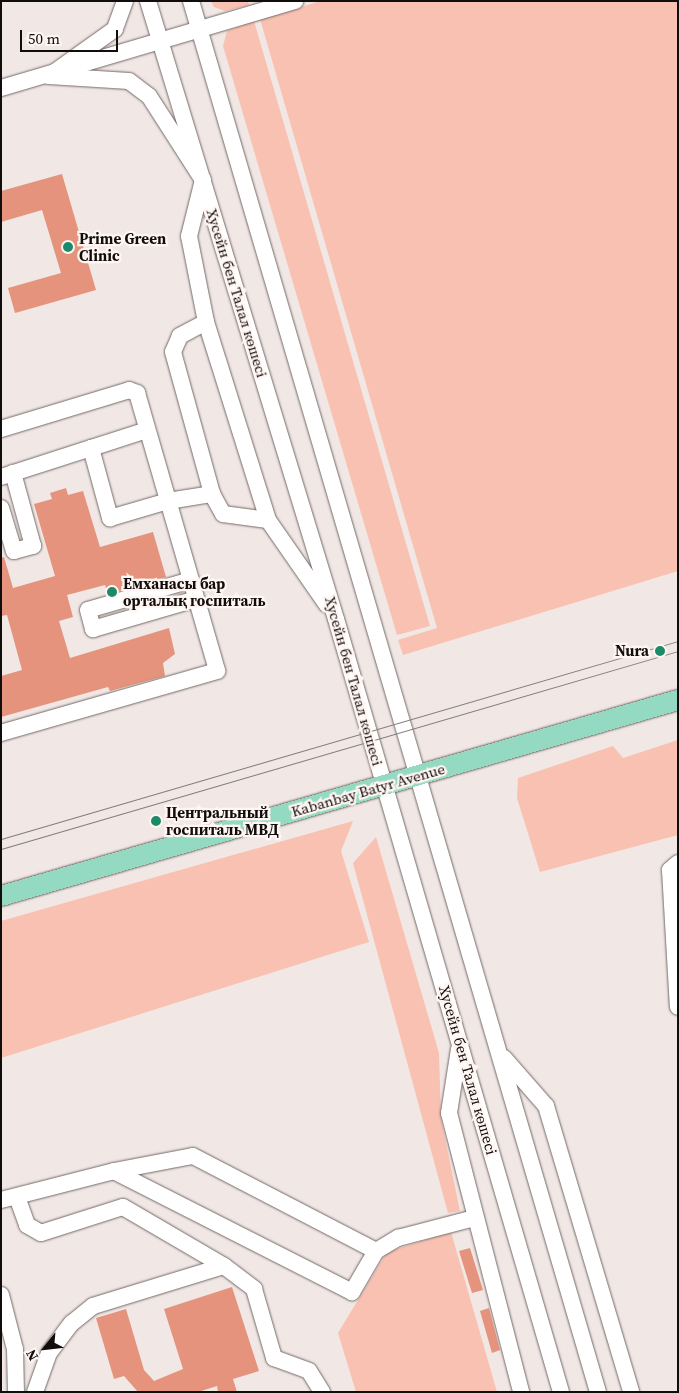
<!DOCTYPE html>
<meta charset="utf-8">
<style>
body{margin:0}
#map{position:relative;width:679px;height:1393px;overflow:hidden;background:#f1e7e4;font-family:"Source Serif 4",serif}
div>[style]{position:absolute}
.green>*{inset:0;background:#f9c1b1}
.building>*{inset:0;background:#e5937c}
.roads{filter:drop-shadow(0 0 1px #726967) drop-shadow(0 0 1px #726967)}
.minor>*{height:16px;margin:-8px;padding:0 8px;transform-origin:8px;border-radius:8px;background:#fff}
.major>*{height:20px;margin:-10px;padding:0 10px;transform-origin:10px;border-radius:10px;background:#94d9c1}
.tram>*{height:1px;margin:-0.5px;padding:0 0.5px;transform-origin:0.5px;border-radius:0.5px;background:#827c7a}
.dots>*{width:14px;height:14px;translate:-50% -50%;box-sizing:border-box;border:2px solid #fff5f2;border-radius:50%}
span{translate:-50% -50%;white-space:nowrap;text-align:center;line-height:1.15;-webkit-text-stroke:4.5px #fff5f2;paint-order:stroke}
.poi-label{font-size:15px;color:#100d0c;font-weight:700}
.left{translate:0 -50%;text-align:left}
.right{translate:-100% -50%;text-align:right}
.street-label{font-size:15px;color:#100d0c}
.frame{position:absolute;inset:0;border:2px solid #100d0c;pointer-events:none}
.north{position:absolute;left:20px;top:1323px;width:50px;height:50px;-webkit-text-stroke:4px #fff5f2;paint-order:stroke;rotate:241deg;font-size:14px;font-weight:700;line-height:20px;text-align:center;color:#100d0c}
.north::after{content:'';display:block;margin:auto;width:18px;height:22px;background:#100d0c;clip-path:polygon(50% 0,100% 100%,50% 72%,0 100%)}
.scale{position:absolute;left:20px;top:30px;width:98px;height:22px;box-sizing:border-box;border:2px solid #100d0c;border-top:0;padding-left:6px;font-size:15px;line-height:18px;white-space:nowrap;color:#100d0c;-webkit-text-stroke:4px #fff5f2;paint-order:stroke}
</style>
<div id="map">
<div class="green">
<i style="clip-path:polygon(211px 1px,248px 1px,249px 5px,225px 11px,214px 7px)"></i>
<i style="clip-path:polygon(321px 1px,678px 1px,678px 571px,403px 655px,398px 640px,437px 628px,260px 19px)"></i>
<i style="clip-path:polygon(254px 21px,430px 626px,397px 635px,223px 46px,227px 31px)"></i>
<i style="clip-path:polygon(678px 740px,678px 835px,540px 872px,517px 798px,518px 778px,613px 746px,623px 758px)"></i>
<i style="clip-path:polygon(353px 821px,341px 851px,369px 942px,1px 1058px,1px 921px)"></i>
<i style="clip-path:polygon(376px 837px,439px 1053px,441px 1119px,460px 1211px,448px 1213px,353px 863px)"></i>
<i style="clip-path:polygon(451px 1232px,497px 1392px,356px 1392px,338px 1333px,387px 1252px)"></i>
</div>
<div class="building">
<i style="clip-path:polygon(62px 174px,96px 290px,15px 313px,8px 288px,61px 273px,42px 210px,1px 222px,1px 191px)"></i>
<i style="clip-path:polygon(66px 488px,68px 495px,83px 491px,100px 547px,153px 532px,166px 577px,108px 594px,105px 585px,67px 595px,73px 617px,59px 621px,70px 658px,169px 628px,175px 654px,163px 663px,165px 676px,110px 691px,108px 687px,1px 717px,1px 676px,22px 670px,7px 615px,1px 616px,1px 558px,4px 557px,13px 588px,55px 576px,34px 504px,52px 499px,50px 493px)"></i>
<i style="clip-path:polygon(470px 1248px,483px 1290px,472px 1293px,459px 1251px)"></i>
<i style="clip-path:polygon(232px 1287px,259px 1371px,233px 1379px,237px 1392px,218px 1392px,217px 1386px,198px 1392px,138px 1392px,124px 1376px,114px 1379px,96px 1318px,126px 1309px,144px 1370px,154px 1381px,183px 1369px,164px 1309px)"></i>
<i style="clip-path:polygon(489px 1308px,500px 1350px,492px 1353px,480px 1311px)"></i>
</div>
<div class="roads">
<div class="minor">
<i style="left:125px;top:1px;width:30px;rotate:110deg"></i>
<i style="left:115px;top:29px;width:81px;rotate:144.5deg"></i>
<i style="left:49px;top:76px;width:80px;rotate:3.6deg"></i>
<i style="left:129px;top:81px;width:25px;rotate:37deg"></i>
<i style="left:149px;top:96px;width:100px;rotate:57.3deg"></i>
<i style="left:203px;top:180px;width:58px;rotate:104deg"></i>
<i style="left:189px;top:236px;width:88px;rotate:78.8deg"></i>
<i style="left:206px;top:322px;width:207px;rotate:72.6deg"></i>
<i style="left:268px;top:520px;width:103px;rotate:55.2deg"></i>
<i style="left:148px;top:1px;width:646px;rotate:73.08deg"></i>
<i style="left:336px;top:619px;width:805px;rotate:73.77deg"></i>
<i style="left:191px;top:1px;width:1449px;rotate:73.69deg"></i>
<i style="left:1px;top:88px;width:307px;rotate:-16.5deg"></i>
<i style="left:206px;top:322px;width:30px;rotate:152deg"></i>
<i style="left:180px;top:336px;width:17px;rotate:114deg"></i>
<i style="left:173px;top:352px;width:147px;rotate:74.6deg"></i>
<i style="left:212px;top:494px;width:23px;rotate:61deg"></i>
<i style="left:223px;top:514px;width:45px;rotate:7.6deg"></i>
<i style="left:1px;top:429px;width:134px;rotate:-16.9deg"></i>
<i style="left:129px;top:390px;width:9px;rotate:21deg"></i>
<i style="left:137px;top:393px;width:289px;rotate:73.9deg"></i>
<i style="left:217px;top:671px;width:225px;rotate:164deg"></i>
<i style="left:147px;top:430px;width:59px;rotate:162.2deg"></i>
<i style="left:91px;top:448px;width:73px;rotate:74.8deg"></i>
<i style="left:110px;top:518px;width:60px;rotate:-16.3deg"></i>
<i style="left:168px;top:501px;width:45px;rotate:-9deg"></i>
<i style="left:1px;top:477px;width:95px;rotate:-17.9deg"></i>
<i style="left:1px;top:508px;width:45px;rotate:73.2deg"></i>
<i style="left:14px;top:551px;width:20px;rotate:-15deg"></i>
<i style="left:33px;top:546px;width:76px;rotate:-105.3deg"></i>
<i style="left:191px;top:580px;width:107px;rotate:163.8deg"></i>
<i style="left:88px;top:610px;width:20px;rotate:75deg"></i>
<i style="left:93px;top:629px;width:107px;rotate:-16.2deg"></i>
<i style="left:678px;top:863px;width:11px;rotate:139deg"></i>
<i style="left:670px;top:870px;width:137px;rotate:86.7deg"></i>
<i style="left:459px;top:1049px;width:65px;rotate:98.9deg"></i>
<i style="left:449px;top:1113px;width:288px;rotate:75.5deg"></i>
<i style="left:504px;top:1058px;width:64px;rotate:48.8deg"></i>
<i style="left:546px;top:1106px;width:298px;rotate:73.4deg"></i>
<i style="left:17px;top:1197px;width:30px;rotate:70deg"></i>
<i style="left:27px;top:1225px;width:16px;rotate:30deg"></i>
<i style="left:41px;top:1233px;width:86px;rotate:-17.6deg"></i>
<i style="left:123px;top:1207px;width:117px;rotate:30.3deg"></i>
<i style="left:1px;top:1200px;width:117px;rotate:-14.4deg"></i>
<i style="left:376px;top:1251px;width:48px;rotate:120.3deg"></i>
<i style="left:352px;top:1292px;width:267px;rotate:-153.1deg"></i>
<i style="left:114px;top:1171px;width:80px;rotate:-10.8deg"></i>
<i style="left:193px;top:1156px;width:206px;rotate:27.4deg"></i>
<i style="left:376px;top:1251px;width:26px;rotate:-31deg"></i>
<i style="left:398px;top:1238px;width:80px;rotate:-14.6deg"></i>
<i style="left:1px;top:1295px;width:56px;rotate:75.5deg"></i>
<i style="left:15px;top:1349px;width:43px;rotate:88.7deg"></i>
<i style="left:35px;top:1392px;width:41px;rotate:-70.3deg"></i>
<i style="left:49px;top:1353px;width:38px;rotate:-53deg"></i>
<i style="left:72px;top:1323px;width:27px;rotate:-39deg"></i>
<i style="left:93px;top:1306px;width:137px;rotate:-17deg"></i>
<i style="left:224px;top:1266px;width:38px;rotate:37deg"></i>
<i style="left:254px;top:1289px;width:72px;rotate:73.8deg"></i>
<i style="left:274px;top:1358px;width:37px;rotate:20deg"></i>
<i style="left:309px;top:1371px;width:25px;rotate:58deg"></i>
</div>
<div class="major">
<i style="left:1px;top:896px;width:705px;rotate:-16.15deg"></i>
</div>
</div>
<div class="tram">
<i style="left:1px;top:839px;width:705px;rotate:-16.3deg"></i>
<i style="left:1px;top:849px;width:705px;rotate:-16.3deg"></i>
</div>
<div class="dots">
<i style="left:68px;top:247px;background:#1c8a69"></i>
<i style="left:112px;top:592px;background:#1c8a69"></i>
<i style="left:660px;top:651px;background:#1c8a69"></i>
<i style="left:156px;top:821px;background:#1c8a69"></i>
</div>
<div class="poi-label">
<span class="left" style="left:79px;top:247px">Prime Green<br>Clinic</span>
<span class="left" style="left:123px;top:592px">Емханасы бар<br>орталық госпиталь</span>
<span class="right" style="left:649px;top:651px">Nura</span>
<span class="left" style="left:166px;top:821px">Центральный<br>госпиталь МВД</span>
</div>
<div class="street-label">
<span style="left:237px;top:293px;rotate:73deg">Хусейн бен Талал көшесі</span>
<span style="left:354px;top:681px;rotate:74deg">Хусейн бен Талал көшесі</span>
<span style="left:368px;top:790px;rotate:-16deg">Kabanbay Batyr Avenue</span>
<span style="left:468px;top:1070px;rotate:74deg">Хусейн бен Талал көшесі</span>
</div>
<div class="frame"></div>
<div class="north">N</div>
<div class="scale">50 m</div>
</div>
